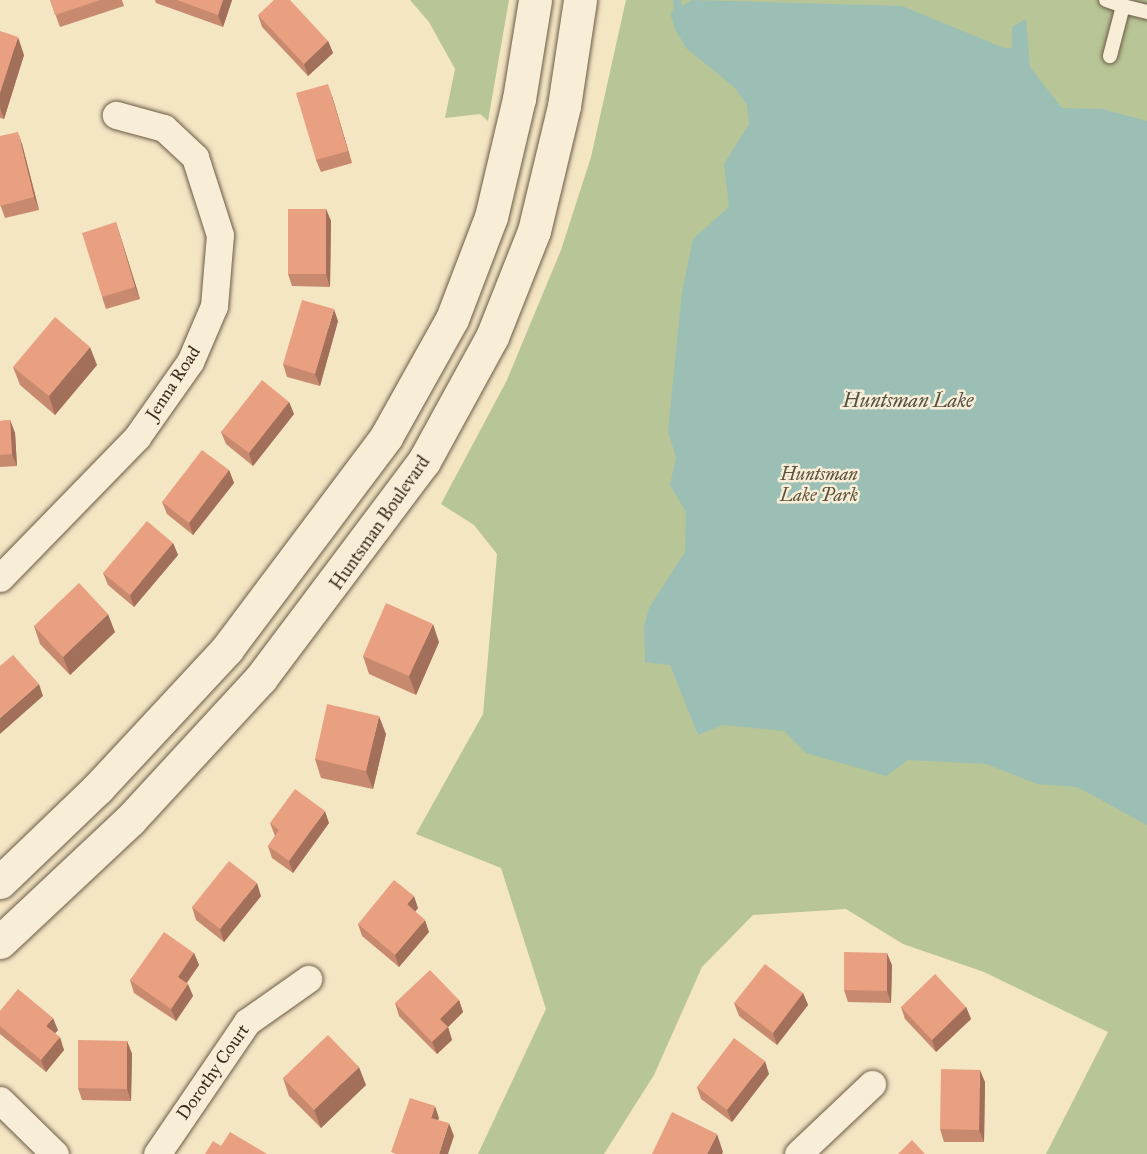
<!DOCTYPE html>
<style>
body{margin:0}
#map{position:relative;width:1147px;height:1154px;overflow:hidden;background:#f4e5c3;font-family:"IM FELL Great Primer",serif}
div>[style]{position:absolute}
.green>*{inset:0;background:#b8c596}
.water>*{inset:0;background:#9cbfb5}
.stream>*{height:8px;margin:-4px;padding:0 4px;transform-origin:4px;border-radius:4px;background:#9cbfb5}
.roads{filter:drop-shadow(0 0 2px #6c5b47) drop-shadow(0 0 2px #6c5b47)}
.service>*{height:14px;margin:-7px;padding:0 7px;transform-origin:7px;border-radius:7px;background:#f8eed8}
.minor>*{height:27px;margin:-13.5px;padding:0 13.5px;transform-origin:13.5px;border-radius:13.5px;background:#f8eed8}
.tertiary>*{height:33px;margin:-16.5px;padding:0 16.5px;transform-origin:16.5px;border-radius:16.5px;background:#f8eed8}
.wall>*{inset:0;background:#c88a6f}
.shaded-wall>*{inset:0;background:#a2705a}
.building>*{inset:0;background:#e8a081}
span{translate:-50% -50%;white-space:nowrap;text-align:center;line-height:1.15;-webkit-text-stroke:5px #f8eed8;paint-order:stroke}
.street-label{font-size:18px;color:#3f2d1e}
.park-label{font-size:18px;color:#5d533c;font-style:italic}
.water-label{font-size:20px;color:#565244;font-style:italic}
</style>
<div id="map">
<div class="green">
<i style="clip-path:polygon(410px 0,509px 0,488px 121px,480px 114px,445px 118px,455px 69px,429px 22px)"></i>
<i style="clip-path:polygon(626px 0,1147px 0,1147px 1154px,1046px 1154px,1108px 1032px,984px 972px,903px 944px,846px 909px,753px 915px,702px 967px,654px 1075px,604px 1154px,478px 1154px,546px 1009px,501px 868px,416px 834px,483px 714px,497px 554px,474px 525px,441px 504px,507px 380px,561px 250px,591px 157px)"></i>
</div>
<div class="water">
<i style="clip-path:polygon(692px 0,902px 6px,1004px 48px,1012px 48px,1012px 27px,1026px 19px,1030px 67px,1062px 108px,1102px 109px,1147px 121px,1147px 825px,1077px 787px,1037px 784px,986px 764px,908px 760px,886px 776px,806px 753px,784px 731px,723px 725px,698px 735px,670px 665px,645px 662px,644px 627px,649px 608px,685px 552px,686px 512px,670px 485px,676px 458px,668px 431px,682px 292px,693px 239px,729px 207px,724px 164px,749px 124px,747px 105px,734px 87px,686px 48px,675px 29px,670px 13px)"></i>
</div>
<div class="stream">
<i style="left:677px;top:0;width:8px;rotate:83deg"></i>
</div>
<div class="roads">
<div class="service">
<i style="left:1106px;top:0;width:18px;rotate:19deg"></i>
<i style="left:1123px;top:6px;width:52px;rotate:104.6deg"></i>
<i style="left:1123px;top:6px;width:25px;rotate:14deg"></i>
</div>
<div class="minor">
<i style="left:0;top:578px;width:197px;rotate:-45.8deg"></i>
<i style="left:137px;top:437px;width:92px;rotate:-54.8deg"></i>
<i style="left:190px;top:362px;width:61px;rotate:-66.8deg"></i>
<i style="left:214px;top:306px;width:71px;rotate:-85.2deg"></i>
<i style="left:220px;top:235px;width:82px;rotate:-107.8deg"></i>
<i style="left:195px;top:157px;width:42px;rotate:-136.9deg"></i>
<i style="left:164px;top:128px;width:50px;rotate:-164.8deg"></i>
<i style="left:0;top:1100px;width:77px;rotate:44.5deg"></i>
<i style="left:157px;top:1154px;width:160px;rotate:-55.7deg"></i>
<i style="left:247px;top:1022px;width:75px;rotate:-35.2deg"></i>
<i style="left:798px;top:1154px;width:102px;rotate:-43.4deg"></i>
</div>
<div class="tertiary">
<i style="left:0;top:882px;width:136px;rotate:-43.8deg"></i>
<i style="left:98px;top:788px;width:190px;rotate:-47.1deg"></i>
<i style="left:227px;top:649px;width:265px;rotate:-53.1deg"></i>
<i style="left:386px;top:437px;width:135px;rotate:-60.8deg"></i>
<i style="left:452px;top:319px;width:109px;rotate:-69.1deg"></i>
<i style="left:491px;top:217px;width:121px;rotate:-76.7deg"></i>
<i style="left:519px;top:99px;width:100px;rotate:-80.8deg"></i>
<i style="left:0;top:942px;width:178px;rotate:-43.2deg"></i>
<i style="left:130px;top:820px;width:193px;rotate:-47.3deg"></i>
<i style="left:261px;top:678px;width:271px;rotate:-53.1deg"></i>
<i style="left:424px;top:461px;width:141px;rotate:-61.3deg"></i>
<i style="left:492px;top:337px;width:114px;rotate:-68.4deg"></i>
<i style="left:534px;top:231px;width:129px;rotate:-76.5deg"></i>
<i style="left:564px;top:106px;width:107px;rotate:-81.4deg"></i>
</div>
</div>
<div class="wall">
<i style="clip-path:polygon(50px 0,122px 0,124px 6px,60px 27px)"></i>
<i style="clip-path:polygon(155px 0,232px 0,223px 27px,156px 3px)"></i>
<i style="clip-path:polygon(258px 15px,328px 41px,333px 53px,308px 76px,262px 27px)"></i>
<i style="clip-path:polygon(0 31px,24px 55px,4px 119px,0 118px)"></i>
<i style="clip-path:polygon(332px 96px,352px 163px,321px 172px,316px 160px)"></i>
<i style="clip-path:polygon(22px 144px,39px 210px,5px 218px,0 204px)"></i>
<i style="clip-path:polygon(326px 209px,331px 221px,330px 287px,292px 286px,288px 274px)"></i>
<i style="clip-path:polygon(116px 222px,140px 299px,106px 309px,102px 297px)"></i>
<i style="clip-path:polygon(338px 321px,320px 386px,287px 377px,283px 364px)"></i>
<i style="clip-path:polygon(97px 365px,55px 415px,20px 385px,13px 367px)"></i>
<i style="clip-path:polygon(289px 402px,294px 414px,253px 466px,226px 444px,221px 432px)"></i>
<i style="clip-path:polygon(10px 420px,15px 433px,17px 466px,0 467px,0 421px)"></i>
<i style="clip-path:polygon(229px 470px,234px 483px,193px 535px,167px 514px,162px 502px)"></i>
<i style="clip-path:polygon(173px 543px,178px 555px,134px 607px,108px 585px,103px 573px)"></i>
<i style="clip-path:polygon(34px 626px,115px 632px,70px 675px,40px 644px)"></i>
<i style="clip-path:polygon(439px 642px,416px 695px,369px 674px,363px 656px)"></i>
<i style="clip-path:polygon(386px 734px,373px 789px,321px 778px,315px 759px)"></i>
<i style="clip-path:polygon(270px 823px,329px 823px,293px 873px,272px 858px,268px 846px,275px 836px)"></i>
<i style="clip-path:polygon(261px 896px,224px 942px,196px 920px,192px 907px)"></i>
<i style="clip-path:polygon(418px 908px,415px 912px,429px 932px,399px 967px,362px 936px,358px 924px)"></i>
<i style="clip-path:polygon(194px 953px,199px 965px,187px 983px,193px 996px,176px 1021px,134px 993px,130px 980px)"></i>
<i style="clip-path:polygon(892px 965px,891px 1003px,848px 1002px,844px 990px)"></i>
<i style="clip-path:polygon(803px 993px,808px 1005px,777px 1045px,739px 1016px,734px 1003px)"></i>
<i style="clip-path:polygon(459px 1000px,463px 1012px,448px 1027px,452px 1040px,437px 1054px,399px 1016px,395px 1003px)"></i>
<i style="clip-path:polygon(901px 1007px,966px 1007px,971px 1019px,936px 1052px,905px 1019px)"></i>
<i style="clip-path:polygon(0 1011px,58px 1030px,55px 1033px,64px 1050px,46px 1072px,0 1034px)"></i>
<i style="clip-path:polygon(127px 1041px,132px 1054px,131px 1101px,82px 1100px,78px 1088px)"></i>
<i style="clip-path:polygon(769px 1074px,732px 1122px,701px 1099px,697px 1087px)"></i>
<i style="clip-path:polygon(283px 1078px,366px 1085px,321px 1128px,289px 1096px)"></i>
<i style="clip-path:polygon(985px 1082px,984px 1142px,944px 1142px,940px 1129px)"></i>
</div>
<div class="shaded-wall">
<i style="clip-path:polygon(223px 0,232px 0,223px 27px,218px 15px)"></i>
<i style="clip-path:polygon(18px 37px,24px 55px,4px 119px,0 108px,0 93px)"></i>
<i style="clip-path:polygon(328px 41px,333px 53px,308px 76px,304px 64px)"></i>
<i style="clip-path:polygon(328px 84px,332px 96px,352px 163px,348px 151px)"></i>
<i style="clip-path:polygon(18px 132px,22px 144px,39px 210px,34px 197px)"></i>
<i style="clip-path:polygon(326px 209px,331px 221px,330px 287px,326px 274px)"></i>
<i style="clip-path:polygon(116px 222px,120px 235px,140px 299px,135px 287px)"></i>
<i style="clip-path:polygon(334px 309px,338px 321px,320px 386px,315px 374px)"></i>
<i style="clip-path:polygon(90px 347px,97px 365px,55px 415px,49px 396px)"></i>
<i style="clip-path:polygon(289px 402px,294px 414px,253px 466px,249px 453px)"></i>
<i style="clip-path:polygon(10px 420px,15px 433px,17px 466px,12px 454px)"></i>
<i style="clip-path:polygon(229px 470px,234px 483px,193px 535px,189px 523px)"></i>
<i style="clip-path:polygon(173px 543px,178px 555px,134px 607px,130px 595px)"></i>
<i style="clip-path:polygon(108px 614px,115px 632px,70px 675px,63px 657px)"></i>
<i style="clip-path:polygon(433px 624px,439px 642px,416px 695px,409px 676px)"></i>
<i style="clip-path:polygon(39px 684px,43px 696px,0 734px,0 718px)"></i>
<i style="clip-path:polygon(379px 716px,386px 734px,373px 789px,366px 771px)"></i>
<i style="clip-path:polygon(325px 811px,329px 823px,293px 873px,289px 861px)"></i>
<i style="clip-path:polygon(257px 883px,261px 896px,224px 942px,220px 929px)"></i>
<i style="clip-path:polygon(414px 896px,418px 908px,411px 917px,407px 904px)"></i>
<i style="clip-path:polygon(425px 920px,429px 932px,399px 967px,395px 955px)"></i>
<i style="clip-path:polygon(194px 953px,199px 965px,182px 989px,178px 977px)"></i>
<i style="clip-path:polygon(887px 953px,892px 965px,891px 1003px,887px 991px)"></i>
<i style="clip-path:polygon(188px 984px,193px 996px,176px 1021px,171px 1009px)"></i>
<i style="clip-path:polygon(803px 993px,808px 1005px,777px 1045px,773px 1033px)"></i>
<i style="clip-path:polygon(459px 1000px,463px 1012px,448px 1027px,452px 1040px,437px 1054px,432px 1042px,440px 1019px)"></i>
<i style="clip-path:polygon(966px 1007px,971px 1019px,936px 1052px,932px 1040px)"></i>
<i style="clip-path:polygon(53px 1018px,58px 1030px,51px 1038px,46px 1026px)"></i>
<i style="clip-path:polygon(60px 1037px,64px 1050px,46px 1072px,41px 1060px)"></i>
<i style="clip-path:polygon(127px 1041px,132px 1054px,131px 1101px,127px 1089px)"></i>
<i style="clip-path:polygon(765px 1061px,769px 1074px,732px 1122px,727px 1110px)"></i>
<i style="clip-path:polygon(359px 1067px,366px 1085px,321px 1128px,314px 1110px)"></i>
<i style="clip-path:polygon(980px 1070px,985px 1082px,984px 1142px,979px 1130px)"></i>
<i style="clip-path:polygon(435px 1106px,439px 1118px,435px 1130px,431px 1118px)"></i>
<i style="clip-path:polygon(449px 1123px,454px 1136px,448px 1154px,439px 1154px)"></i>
<i style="clip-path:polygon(717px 1134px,723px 1152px,722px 1154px,707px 1154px)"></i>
</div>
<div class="building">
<i style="clip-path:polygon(50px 0,100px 0,55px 15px)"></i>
<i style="clip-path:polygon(177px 0,223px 0,218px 15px)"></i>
<i style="clip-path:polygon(274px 0,290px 0,328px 41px,304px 64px,258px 15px)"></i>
<i style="clip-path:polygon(0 31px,18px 37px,0 93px)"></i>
<i style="clip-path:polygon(328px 84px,348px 151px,316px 160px,296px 93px)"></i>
<i style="clip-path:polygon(18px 132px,34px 197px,0 206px,0 136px)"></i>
<i style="clip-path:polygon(288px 209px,326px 209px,326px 274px,288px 274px)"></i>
<i style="clip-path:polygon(116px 222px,135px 287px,102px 297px,82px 233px)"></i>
<i style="clip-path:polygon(302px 300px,334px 309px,315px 374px,283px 364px)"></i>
<i style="clip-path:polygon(55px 317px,90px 347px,49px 396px,13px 367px)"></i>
<i style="clip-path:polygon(262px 380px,289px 402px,249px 453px,221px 432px)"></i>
<i style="clip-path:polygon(10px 420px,12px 454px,0 455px,0 421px)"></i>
<i style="clip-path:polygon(202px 450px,229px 470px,189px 523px,162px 502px)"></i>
<i style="clip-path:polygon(147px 521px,173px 543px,130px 595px,103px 573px)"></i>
<i style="clip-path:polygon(79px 583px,108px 614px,63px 657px,34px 626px)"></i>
<i style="clip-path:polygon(386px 603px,433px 624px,409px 676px,363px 656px)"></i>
<i style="clip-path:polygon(13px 655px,39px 684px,0 718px,0 666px)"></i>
<i style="clip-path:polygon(327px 704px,379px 716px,366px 771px,315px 759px)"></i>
<i style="clip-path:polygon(295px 789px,325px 811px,289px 861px,268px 846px,279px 830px,270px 823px)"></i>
<i style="clip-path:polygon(229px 861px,257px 883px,220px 929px,192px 907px)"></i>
<i style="clip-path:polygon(394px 880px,414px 896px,407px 904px,425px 920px,395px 955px,358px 924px)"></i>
<i style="clip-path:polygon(164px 932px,194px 953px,178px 977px,188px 984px,171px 1009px,130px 980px)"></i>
<i style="clip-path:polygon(844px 952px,887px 953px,887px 991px,844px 990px)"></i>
<i style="clip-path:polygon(765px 964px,803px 993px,773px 1033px,734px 1003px)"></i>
<i style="clip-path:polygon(430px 970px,459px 1000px,440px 1019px,448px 1027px,432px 1042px,395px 1003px)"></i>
<i style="clip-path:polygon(935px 974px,966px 1007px,932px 1040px,901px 1007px)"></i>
<i style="clip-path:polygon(18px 989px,53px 1018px,46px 1026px,60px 1037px,41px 1060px,0 1026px,0 1011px)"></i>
<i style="clip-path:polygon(328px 1035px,359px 1067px,314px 1110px,283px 1078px)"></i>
<i style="clip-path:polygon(734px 1038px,765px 1061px,727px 1110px,697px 1087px)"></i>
<i style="clip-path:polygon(78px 1040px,127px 1041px,127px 1089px,78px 1088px)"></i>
<i style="clip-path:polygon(941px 1069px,980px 1070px,979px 1130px,940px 1129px)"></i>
<i style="clip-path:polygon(410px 1098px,435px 1106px,431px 1118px,449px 1123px,439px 1154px,396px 1154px,391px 1152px)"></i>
<i style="clip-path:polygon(672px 1112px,717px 1134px,707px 1154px,652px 1154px)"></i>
<i style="clip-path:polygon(230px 1132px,267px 1154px,205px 1154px,213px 1141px,221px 1146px)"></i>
<i style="clip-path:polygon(912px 1140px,925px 1154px,898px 1154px)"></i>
</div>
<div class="street-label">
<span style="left:173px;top:383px;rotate:-57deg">Jenna Road</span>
<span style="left:380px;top:523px;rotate:-55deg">Huntsman Boulevard</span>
<span style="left:213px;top:1072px;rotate:-55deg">Dorothy Court</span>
</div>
<div class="park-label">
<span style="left:819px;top:485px">Huntsman<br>Lake Park</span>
</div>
<div class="water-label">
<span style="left:908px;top:400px">Huntsman Lake</span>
</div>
</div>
